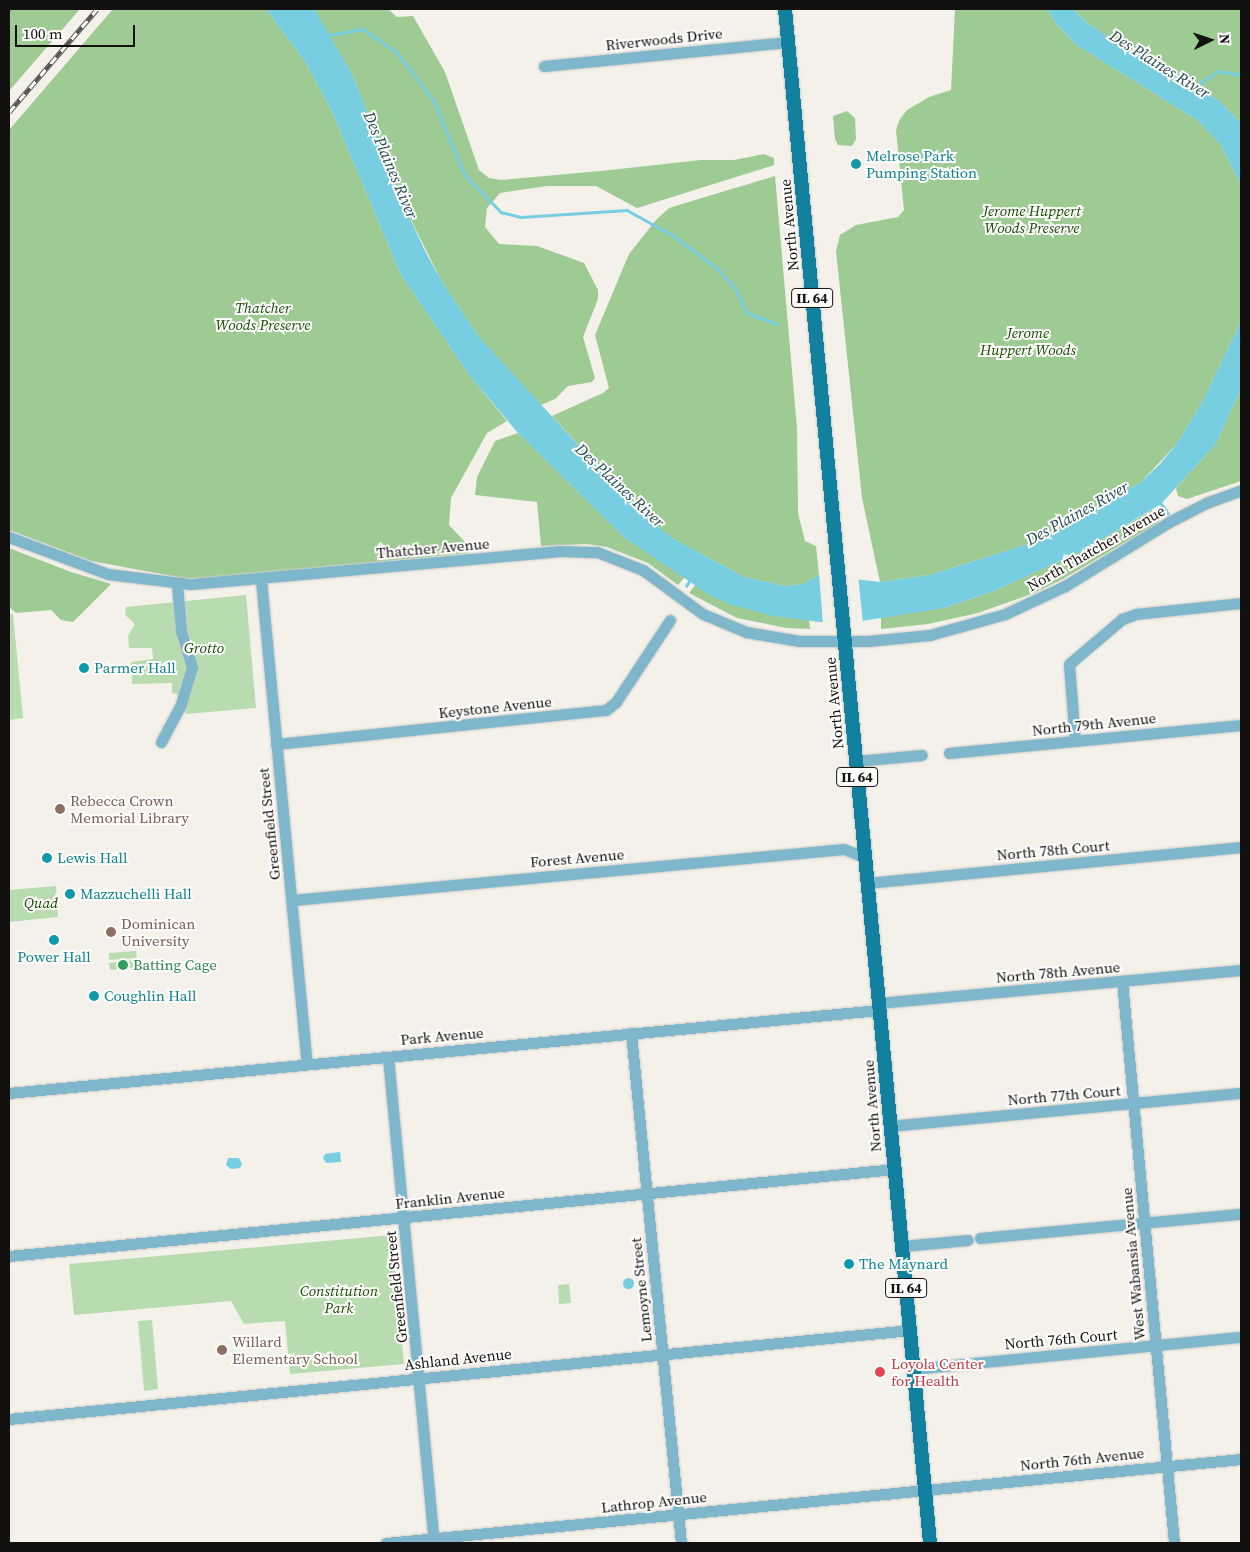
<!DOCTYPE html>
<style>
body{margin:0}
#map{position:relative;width:1250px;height:1552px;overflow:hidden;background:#f4f1ea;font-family:"Source Serif 4",serif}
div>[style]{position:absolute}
.green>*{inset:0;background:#b8dcb0}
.forest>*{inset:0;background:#9eca94}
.water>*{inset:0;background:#78cee1}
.round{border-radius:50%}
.pier>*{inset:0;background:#f4f1ea}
.stream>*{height:2.5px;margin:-1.25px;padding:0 1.25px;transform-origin:1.25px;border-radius:1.25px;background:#78cee1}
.roads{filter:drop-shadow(0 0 1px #d0cdc7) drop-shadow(0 0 1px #d0cdc7)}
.minor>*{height:11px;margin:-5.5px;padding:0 5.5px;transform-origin:5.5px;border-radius:5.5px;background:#7eb7cc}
.major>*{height:14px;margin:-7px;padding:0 7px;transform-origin:7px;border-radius:7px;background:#11819f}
.rail>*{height:4.5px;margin-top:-2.25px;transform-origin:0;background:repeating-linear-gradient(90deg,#fffefd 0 8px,#555450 0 16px);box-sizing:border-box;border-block:1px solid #555450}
.dots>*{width:14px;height:14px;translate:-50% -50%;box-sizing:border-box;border:2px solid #fffefd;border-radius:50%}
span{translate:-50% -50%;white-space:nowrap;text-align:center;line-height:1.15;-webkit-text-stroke:4px #fffefd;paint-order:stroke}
.shield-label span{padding:1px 4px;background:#fffefd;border:1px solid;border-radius:4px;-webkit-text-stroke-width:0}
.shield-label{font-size:14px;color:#12110f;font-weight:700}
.street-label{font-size:15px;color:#12110f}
.culture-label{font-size:15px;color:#0d838f}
.left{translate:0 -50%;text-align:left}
.park-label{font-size:15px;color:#134d01;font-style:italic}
.education-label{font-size:15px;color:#785e54}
.leisure-label{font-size:15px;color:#27864d}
.health-label{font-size:15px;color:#be3a42}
.water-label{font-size:16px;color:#204850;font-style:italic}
.frame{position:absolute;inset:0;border:10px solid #12110f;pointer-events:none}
.north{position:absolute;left:1185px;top:15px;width:50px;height:50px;-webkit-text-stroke:4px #fffefd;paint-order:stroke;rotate:86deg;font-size:14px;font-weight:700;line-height:20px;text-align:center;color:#12110f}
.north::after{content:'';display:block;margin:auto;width:18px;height:22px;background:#12110f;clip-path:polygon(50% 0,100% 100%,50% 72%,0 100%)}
.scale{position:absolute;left:15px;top:25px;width:120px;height:22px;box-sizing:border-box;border:2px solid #12110f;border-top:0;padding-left:6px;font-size:15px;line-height:18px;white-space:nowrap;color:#12110f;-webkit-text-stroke:4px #fffefd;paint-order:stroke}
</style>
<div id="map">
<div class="green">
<i style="clip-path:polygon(246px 595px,256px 708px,186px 714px,184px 696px,172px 693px,172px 683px,132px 684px,131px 662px,153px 659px,152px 648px,129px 648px,128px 636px,135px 624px,125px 615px,126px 607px)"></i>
<i style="clip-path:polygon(13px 614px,23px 718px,9px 720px,9px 615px)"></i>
<i style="clip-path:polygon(56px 886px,58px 917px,9px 922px,9px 890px)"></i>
<i style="clip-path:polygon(136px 951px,137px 958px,109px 960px,109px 953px)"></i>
<i style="clip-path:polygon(137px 960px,138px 967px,110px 970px,109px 963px)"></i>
<i style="clip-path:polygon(392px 1235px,404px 1364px,290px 1374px,285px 1321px,244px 1324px,231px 1301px,74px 1315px,69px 1264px)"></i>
<i style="clip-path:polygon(569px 1284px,571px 1303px,559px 1304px,558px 1285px)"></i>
<i style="clip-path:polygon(152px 1320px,158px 1389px,144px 1391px,138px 1321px)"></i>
</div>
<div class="forest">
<i style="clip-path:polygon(9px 9px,80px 9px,9px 91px)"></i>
<i style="clip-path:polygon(113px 9px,266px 9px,306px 63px,333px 114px,401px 275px,470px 376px,507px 421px,487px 433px,451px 498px,449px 525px,465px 542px,469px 553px,213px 578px,183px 578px,91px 561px,9px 530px,9px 130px)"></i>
<i style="clip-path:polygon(314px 9px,388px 9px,397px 17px,413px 16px,445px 72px,479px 170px,489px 178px,501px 180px,601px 171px,701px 160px,734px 160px,764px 154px,774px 158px,774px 165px,637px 208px,596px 186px,547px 186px,500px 193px,487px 208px,485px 227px,499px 244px,537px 246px,584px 263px,598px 290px,598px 299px,583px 337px,595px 378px,592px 382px,568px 386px,555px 399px,541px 405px,479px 337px,441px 280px,406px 210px,353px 76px)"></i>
<i style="clip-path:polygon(955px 9px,1047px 9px,1054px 21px,1075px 44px,1197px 120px,1221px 145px,1241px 185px,1241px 321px,1203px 401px,1176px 445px,1141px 482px,1041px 540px,929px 575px,880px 582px,862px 498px,836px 251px,840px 235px,856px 225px,898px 217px,904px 210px,896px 130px,900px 119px,907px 110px,929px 97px,951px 90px)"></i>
<i style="clip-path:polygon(1073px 9px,1241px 9px,1241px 123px,1218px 100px,1184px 77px,1118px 44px,1086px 22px)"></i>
<i style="clip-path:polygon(847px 111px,855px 118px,856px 139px,852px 146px,838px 145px,835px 139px,833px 116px)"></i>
<i style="clip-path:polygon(775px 176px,797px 428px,798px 513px,805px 541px,816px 546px,819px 575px,803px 584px,785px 586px,744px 577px,672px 538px,637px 509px,552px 416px,603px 393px,609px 388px,595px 335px,629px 254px,656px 220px,669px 208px)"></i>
<i style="clip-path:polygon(1241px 389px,1241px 481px,1187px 499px,1178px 496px,1176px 488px,1215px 445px)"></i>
<i style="clip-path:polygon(518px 433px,625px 538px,685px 577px,678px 585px,648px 563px,607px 547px,587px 544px,541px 546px,537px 502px,475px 495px,477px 477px,495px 441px)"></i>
<i style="clip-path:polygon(1152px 510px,1160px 522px,1063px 579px,1034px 593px,978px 613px,928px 624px,881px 629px,881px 615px,944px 608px,994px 591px,1084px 550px)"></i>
<i style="clip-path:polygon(9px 548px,71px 572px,111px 584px,73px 622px,61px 620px,51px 610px,16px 613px,9px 607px)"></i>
<i style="clip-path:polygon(696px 584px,711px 596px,773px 616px,809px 620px,810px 629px,786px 628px,737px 618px,689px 593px)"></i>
</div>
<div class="water">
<i style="clip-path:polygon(266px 9px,315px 10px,353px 76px,406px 210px,425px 251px,441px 280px,479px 337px,637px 509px,672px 538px,744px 577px,785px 586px,803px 584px,819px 575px,880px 582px,929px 575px,1041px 540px,1141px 482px,1160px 464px,1176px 445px,1203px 401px,1241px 321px,1241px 389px,1215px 445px,1161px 504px,1084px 550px,994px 591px,944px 608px,862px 621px,820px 622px,773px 616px,732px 605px,711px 596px,625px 538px,518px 433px,470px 376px,401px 275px,333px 114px,306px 63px)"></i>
<i style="clip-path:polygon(1047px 9px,1073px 9px,1086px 22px,1118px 44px,1184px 77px,1218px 100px,1241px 123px,1241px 185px,1221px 145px,1197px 120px,1075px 44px,1054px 21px)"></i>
<i style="clip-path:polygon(340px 1152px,341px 1162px,326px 1163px,323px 1158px,325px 1154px)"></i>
<i style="clip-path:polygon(239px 1158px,242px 1164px,240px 1168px,231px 1169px,226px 1165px,228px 1158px)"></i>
<i class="round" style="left:622.5px;top:1277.5px;width:11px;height:11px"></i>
</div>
<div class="pier">
<i style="clip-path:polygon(819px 573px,858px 575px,863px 623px,823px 624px)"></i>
</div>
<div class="stream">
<i style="left:329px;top:35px;width:35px;rotate:-10deg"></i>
<i style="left:363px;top:29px;width:41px;rotate:34.1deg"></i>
<i style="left:397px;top:52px;width:61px;rotate:52.9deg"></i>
<i style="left:434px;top:101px;width:80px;rotate:67.3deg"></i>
<i style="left:465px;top:175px;width:52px;rotate:45.8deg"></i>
<i style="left:501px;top:212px;width:21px;rotate:14deg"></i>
<i style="left:521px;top:217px;width:106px;rotate:-3.8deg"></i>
<i style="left:627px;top:210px;width:54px;rotate:29deg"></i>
<i style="left:674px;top:236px;width:54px;rotate:36.7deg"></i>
<i style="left:717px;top:268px;width:26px;rotate:47deg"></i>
<i style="left:735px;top:287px;width:29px;rotate:65deg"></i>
<i style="left:747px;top:313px;width:32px;rotate:20deg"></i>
<i style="left:1194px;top:87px;width:30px;rotate:-33deg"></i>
<i style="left:1219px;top:71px;width:22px;rotate:10deg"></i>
<i style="left:1160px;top:502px;width:14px;rotate:54deg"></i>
<i style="left:686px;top:586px;width:11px;rotate:-56deg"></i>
</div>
<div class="roads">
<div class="minor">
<i style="left:544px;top:66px;width:245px;rotate:-5.6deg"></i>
<i style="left:9px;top:537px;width:106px;rotate:20.5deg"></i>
<i style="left:108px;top:574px;width:84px;rotate:6.9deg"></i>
<i style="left:191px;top:584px;width:371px;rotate:-5.1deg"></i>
<i style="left:561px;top:551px;width:36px;rotate:2deg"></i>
<i style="left:597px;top:552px;width:49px;rotate:21.4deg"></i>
<i style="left:643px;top:570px;width:74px;rotate:36.3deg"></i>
<i style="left:703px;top:614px;width:47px;rotate:22.7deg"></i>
<i style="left:746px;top:632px;width:54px;rotate:9.6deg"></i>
<i style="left:799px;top:641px;width:69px"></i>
<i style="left:868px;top:641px;width:62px;rotate:-5.5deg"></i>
<i style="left:930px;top:635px;width:78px;rotate:-15.6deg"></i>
<i style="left:1005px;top:614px;width:66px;rotate:-25deg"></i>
<i style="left:1065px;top:586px;width:122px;rotate:-31.6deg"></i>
<i style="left:1169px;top:522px;width:42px;rotate:-27.2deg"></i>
<i style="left:1206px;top:503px;width:37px;rotate:-20deg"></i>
<i style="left:261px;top:580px;width:486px;rotate:84.6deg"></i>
<i style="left:1075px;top:741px;width:77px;rotate:-94.5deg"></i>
<i style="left:1069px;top:664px;width:70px;rotate:-40.3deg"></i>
<i style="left:1122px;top:619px;width:15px;rotate:-20deg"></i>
<i style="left:1136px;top:614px;width:106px;rotate:-6deg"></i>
<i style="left:161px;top:742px;width:40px;rotate:-62deg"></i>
<i style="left:180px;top:707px;width:42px;rotate:-73.3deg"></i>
<i style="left:192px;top:667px;width:39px;rotate:-107deg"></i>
<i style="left:181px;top:630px;width:46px;rotate:-95deg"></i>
<i style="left:276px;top:744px;width:332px;rotate:-5.9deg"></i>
<i style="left:606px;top:710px;width:13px;rotate:-39deg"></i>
<i style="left:616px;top:702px;width:98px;rotate:-56.6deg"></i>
<i style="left:949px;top:753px;width:293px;rotate:-5.5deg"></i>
<i style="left:856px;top:761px;width:66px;rotate:-5.2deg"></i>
<i style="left:867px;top:883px;width:376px;rotate:-5.5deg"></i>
<i style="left:292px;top:900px;width:554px;rotate:-5.28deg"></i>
<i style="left:844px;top:849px;width:22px;rotate:22deg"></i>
<i style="left:1122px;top:981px;width:564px;rotate:84.71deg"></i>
<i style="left:878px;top:1003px;width:364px;rotate:-5.2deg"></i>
<i style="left:631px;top:1033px;width:512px;rotate:84.4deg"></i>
<i style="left:388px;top:1057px;width:488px;rotate:84.6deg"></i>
<i style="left:9px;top:1093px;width:874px;rotate:-5.45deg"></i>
<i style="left:890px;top:1126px;width:353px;rotate:-5.4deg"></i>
<i style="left:980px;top:1238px;width:262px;rotate:-5.3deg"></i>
<i style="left:902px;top:1246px;width:66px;rotate:-5.2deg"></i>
<i style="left:9px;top:1256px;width:889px;rotate:-5.61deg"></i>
<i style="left:913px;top:1369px;width:330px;rotate:-5.6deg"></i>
<i style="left:9px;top:1419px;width:905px;rotate:-5.64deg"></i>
<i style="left:386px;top:1543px;width:859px;rotate:-5.61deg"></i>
</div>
<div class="major">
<i style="left:785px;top:9px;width:1541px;rotate:84.6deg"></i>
</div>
</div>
<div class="rail">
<i style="left:9px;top:112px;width:135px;rotate:-49.5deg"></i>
</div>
<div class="dots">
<i style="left:856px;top:164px;background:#0f9aa8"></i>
<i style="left:84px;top:668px;background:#0f9aa8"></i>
<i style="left:60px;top:809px;background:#8d6e63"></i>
<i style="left:47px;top:858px;background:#0f9aa8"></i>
<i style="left:70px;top:894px;background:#0f9aa8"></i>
<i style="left:111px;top:932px;background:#8d6e63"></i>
<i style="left:54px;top:940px;background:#0f9aa8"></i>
<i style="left:123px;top:965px;background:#2e9e5b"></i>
<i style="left:94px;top:996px;background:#0f9aa8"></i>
<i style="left:849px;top:1264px;background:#0f9aa8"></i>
<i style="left:222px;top:1350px;background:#8d6e63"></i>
<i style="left:880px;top:1372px;background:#e0444e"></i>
</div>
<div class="shield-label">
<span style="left:812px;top:298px">IL 64</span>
<span style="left:857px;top:777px">IL 64</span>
<span style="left:906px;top:1288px">IL 64</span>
</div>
<div class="street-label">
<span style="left:664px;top:39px;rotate:-6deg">Riverwoods Drive</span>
<span style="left:789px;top:225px;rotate:-95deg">North Avenue</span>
<span style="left:433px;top:548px;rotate:-5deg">Thatcher Avenue</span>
<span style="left:1096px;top:548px;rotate:-30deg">North Thatcher Avenue</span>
<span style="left:834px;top:703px;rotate:-95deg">North Avenue</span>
<span style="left:495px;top:707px;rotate:-6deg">Keystone Avenue</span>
<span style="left:1094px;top:724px;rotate:-6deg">North 79th Avenue</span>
<span style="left:269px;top:824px;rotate:-96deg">Greenfield Street</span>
<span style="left:1053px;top:850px;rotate:-5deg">North 78th Court</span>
<span style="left:577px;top:858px;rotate:-5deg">Forest Avenue</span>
<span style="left:1058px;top:972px;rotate:-5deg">North 78th Avenue</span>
<span style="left:442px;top:1036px;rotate:-5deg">Park Avenue</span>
<span style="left:1064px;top:1095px;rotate:-5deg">North 77th Court</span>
<span style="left:872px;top:1106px;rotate:-95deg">North Avenue</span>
<span style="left:450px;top:1198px;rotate:-6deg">Franklin Avenue</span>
<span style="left:1133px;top:1264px;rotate:-95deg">West Wabansia Avenue</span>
<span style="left:396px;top:1287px;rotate:-96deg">Greenfield Street</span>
<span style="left:641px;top:1290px;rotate:-96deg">Lemoyne Street</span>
<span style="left:1061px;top:1339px;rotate:-5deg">North 76th Court</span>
<span style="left:458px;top:1359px;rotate:-6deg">Ashland Avenue</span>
<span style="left:1082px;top:1459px;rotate:-6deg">North 76th Avenue</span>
<span style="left:654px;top:1502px;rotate:-6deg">Lathrop Avenue</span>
</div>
<div class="culture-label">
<span class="left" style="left:866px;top:164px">Melrose Park<br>Pumping Station</span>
<span class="left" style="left:94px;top:668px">Parmer Hall</span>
<span class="left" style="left:57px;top:858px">Lewis Hall</span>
<span class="left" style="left:80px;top:894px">Mazzuchelli Hall</span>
<span style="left:54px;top:957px">Power Hall</span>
<span class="left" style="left:104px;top:996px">Coughlin Hall</span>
<span class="left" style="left:859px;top:1264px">The Maynard</span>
</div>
<div class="park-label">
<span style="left:1032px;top:219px">Jerome Huppert<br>Woods Preserve</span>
<span style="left:263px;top:316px">Thatcher<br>Woods Preserve</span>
<span style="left:1028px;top:341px">Jerome<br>Huppert Woods</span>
<span style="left:204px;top:648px">Grotto</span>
<span style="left:41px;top:903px">Quad</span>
<span style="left:339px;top:1299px">Constitution<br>Park</span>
</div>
<div class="education-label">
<span class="left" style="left:70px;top:809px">Rebecca Crown<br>Memorial Library</span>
<span class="left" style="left:121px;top:932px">Dominican<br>University</span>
<span class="left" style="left:232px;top:1350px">Willard<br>Elementary School</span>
</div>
<div class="leisure-label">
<span class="left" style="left:133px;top:965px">Batting Cage</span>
</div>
<div class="health-label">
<span class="left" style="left:891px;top:1372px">Loyola Center<br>for Health</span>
</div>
<div class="water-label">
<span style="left:1160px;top:64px;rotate:32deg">Des Plaines River</span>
<span style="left:391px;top:165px;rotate:67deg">Des Plaines River</span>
<span style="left:620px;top:485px;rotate:43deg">Des Plaines River</span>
<span style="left:1077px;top:513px;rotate:-29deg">Des Plaines River</span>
</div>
<div class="frame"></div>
<div class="north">N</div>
<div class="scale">100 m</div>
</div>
